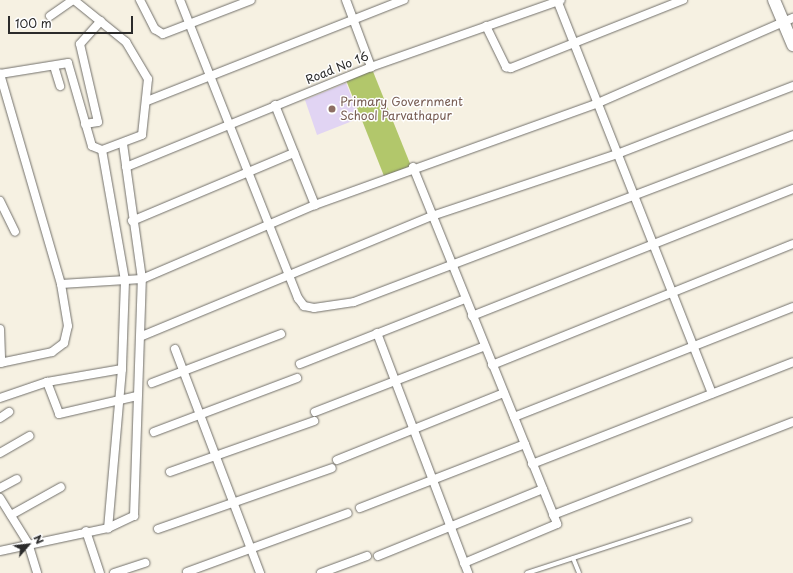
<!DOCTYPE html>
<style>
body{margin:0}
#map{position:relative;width:793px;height:573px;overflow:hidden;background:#f6f1e2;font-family:"Playpen Sans",sans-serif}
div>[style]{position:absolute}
.built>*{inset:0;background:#e1d4f3}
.green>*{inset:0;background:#b2c76b}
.roads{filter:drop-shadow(0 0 1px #72706b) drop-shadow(0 0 1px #72706b)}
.lane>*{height:4px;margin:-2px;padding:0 2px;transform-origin:2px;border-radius:2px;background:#fff}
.street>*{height:8px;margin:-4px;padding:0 4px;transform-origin:4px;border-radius:4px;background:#fff}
.secondary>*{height:12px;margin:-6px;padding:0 6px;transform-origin:6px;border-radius:6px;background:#fff}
.dots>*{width:11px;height:11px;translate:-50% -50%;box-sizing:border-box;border:2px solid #fff;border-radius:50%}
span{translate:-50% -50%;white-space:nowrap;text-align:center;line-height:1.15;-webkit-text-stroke:3px #fff;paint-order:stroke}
.street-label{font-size:12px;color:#2b2b2b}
.education-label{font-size:12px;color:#785e54}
.left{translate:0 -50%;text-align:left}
.north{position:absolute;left:8px;top:525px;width:40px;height:40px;-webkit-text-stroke:3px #fff;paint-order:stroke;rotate:62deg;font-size:11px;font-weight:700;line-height:16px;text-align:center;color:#2b2b2b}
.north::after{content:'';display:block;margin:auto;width:14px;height:18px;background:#2b2b2b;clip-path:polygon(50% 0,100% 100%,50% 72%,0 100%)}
.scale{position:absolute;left:8px;top:16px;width:125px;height:18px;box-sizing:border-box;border:2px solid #2b2b2b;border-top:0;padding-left:5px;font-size:12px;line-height:14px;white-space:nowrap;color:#2b2b2b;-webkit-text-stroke:3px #fff;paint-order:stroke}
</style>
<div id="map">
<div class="built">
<i style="clip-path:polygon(346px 83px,360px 118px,317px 135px,305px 100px)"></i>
</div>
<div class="green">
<i style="clip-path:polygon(372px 69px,411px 166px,384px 176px,346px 80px)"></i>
</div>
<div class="roads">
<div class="lane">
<i style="left:573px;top:558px;width:16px;rotate:68deg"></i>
<i style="left:527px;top:573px;width:171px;rotate:-18deg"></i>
</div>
<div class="street">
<i style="left:74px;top:0;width:67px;rotate:38.9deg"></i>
<i style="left:126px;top:42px;width:43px;rotate:59.3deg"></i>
<i style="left:148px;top:79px;width:56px;rotate:96.1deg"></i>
<i style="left:142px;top:135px;width:43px;rotate:159.4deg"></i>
<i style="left:140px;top:0;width:33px;rotate:63deg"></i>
<i style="left:155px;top:29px;width:9px;rotate:32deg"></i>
<i style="left:163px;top:34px;width:94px;rotate:-21.1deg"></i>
<i style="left:180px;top:0;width:321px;rotate:68.4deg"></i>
<i style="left:298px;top:298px;width:10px;rotate:53deg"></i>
<i style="left:304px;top:306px;width:10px;rotate:11deg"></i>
<i style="left:314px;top:308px;width:40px;rotate:-8.5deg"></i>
<i style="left:354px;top:302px;width:470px;rotate:-20.8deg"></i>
<i style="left:346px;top:0;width:72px;rotate:69.5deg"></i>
<i style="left:557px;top:0;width:423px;rotate:68.5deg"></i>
<i style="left:50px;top:16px;width:28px;rotate:-35deg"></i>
<i style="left:486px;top:26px;width:46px;rotate:64deg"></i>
<i style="left:506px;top:67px;width:5px;rotate:11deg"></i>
<i style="left:511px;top:68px;width:185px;rotate:-21.6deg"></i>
<i style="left:54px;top:66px;width:21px;rotate:73deg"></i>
<i style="left:147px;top:101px;width:276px;rotate:-21.5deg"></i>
<i style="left:275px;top:105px;width:108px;rotate:68.2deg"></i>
<i style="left:85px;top:124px;width:13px;rotate:-9deg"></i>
<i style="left:98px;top:122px;width:80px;rotate:-103deg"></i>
<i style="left:80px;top:44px;width:31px;rotate:-48deg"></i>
<i style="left:126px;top:167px;width:265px;rotate:-22.2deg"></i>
<i style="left:371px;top:67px;width:201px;rotate:-19.4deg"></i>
<i style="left:413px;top:167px;width:385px;rotate:68deg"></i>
<i style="left:557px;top:524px;width:101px;rotate:157.2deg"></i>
<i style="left:0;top:201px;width:34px;rotate:64deg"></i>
<i style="left:132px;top:221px;width:176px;rotate:-22.8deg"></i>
<i style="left:61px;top:284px;width:81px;rotate:-3.5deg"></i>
<i style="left:142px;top:279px;width:188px;rotate:-23.2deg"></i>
<i style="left:315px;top:205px;width:301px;rotate:-19.8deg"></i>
<i style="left:598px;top:103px;width:213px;rotate:-23.6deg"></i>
<i style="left:472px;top:316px;width:345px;rotate:-21.6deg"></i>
<i style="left:0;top:329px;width:34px;rotate:88deg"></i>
<i style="left:377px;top:333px;width:257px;rotate:69.2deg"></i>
<i style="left:142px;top:336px;width:314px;rotate:-22.5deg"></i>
<i style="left:432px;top:216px;width:195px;rotate:-18.5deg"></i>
<i style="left:617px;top:154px;width:189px;rotate:-21.1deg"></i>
<i style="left:175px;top:349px;width:240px;rotate:69.2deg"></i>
<i style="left:0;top:363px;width:53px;rotate:-11.9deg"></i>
<i style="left:52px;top:352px;width:15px;rotate:-37deg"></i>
<i style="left:64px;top:343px;width:17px;rotate:-77deg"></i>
<i style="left:68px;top:326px;width:43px;rotate:-99.5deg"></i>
<i style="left:61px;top:284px;width:219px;rotate:-106.2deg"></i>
<i style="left:0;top:74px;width:69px;rotate:-9.2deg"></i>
<i style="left:68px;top:63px;width:86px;rotate:73.9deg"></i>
<i style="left:92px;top:146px;width:11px;rotate:22deg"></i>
<i style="left:102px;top:150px;width:133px;rotate:80deg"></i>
<i style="left:125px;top:281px;width:88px;rotate:92deg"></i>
<i style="left:122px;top:369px;width:160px;rotate:95deg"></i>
<i style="left:300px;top:364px;width:177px;rotate:-21.5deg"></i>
<i style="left:492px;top:365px;width:324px;rotate:-21.9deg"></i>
<i style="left:47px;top:382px;width:34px;rotate:69deg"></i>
<i style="left:59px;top:414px;width:80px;rotate:-13deg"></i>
<i style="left:152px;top:383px;width:138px;rotate:-20.8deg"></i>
<i style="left:0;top:398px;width:50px;rotate:-18.8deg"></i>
<i style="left:47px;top:382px;width:76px;rotate:-9.8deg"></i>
<i style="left:315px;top:412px;width:182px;rotate:-21.2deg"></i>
<i style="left:514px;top:417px;width:300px;rotate:-21.5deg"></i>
<i style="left:0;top:418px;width:11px;rotate:-34deg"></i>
<i style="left:154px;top:432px;width:153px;rotate:-20.7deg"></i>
<i style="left:0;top:453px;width:34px;rotate:-30deg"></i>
<i style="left:337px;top:460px;width:180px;rotate:-21.9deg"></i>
<i style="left:532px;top:464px;width:280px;rotate:-21.3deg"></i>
<i style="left:170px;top:472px;width:153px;rotate:-19.5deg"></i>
<i style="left:0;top:488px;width:19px;rotate:-28deg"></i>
<i style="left:0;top:498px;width:53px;rotate:58.1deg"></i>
<i style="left:28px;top:543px;width:31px;rotate:73deg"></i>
<i style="left:360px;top:508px;width:177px;rotate:-21.2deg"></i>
<i style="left:11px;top:515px;width:57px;rotate:-29.2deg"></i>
<i style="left:553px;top:515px;width:257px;rotate:-21.2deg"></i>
<i style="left:158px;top:529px;width:184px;rotate:-19.3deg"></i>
<i style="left:86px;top:531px;width:44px;rotate:71.6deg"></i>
<i style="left:0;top:551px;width:110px;rotate:-12deg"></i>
<i style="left:108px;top:528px;width:29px;rotate:-25deg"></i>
<i style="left:134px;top:516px;width:237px;rotate:-88.1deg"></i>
<i style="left:142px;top:279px;width:137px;rotate:-98deg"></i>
<i style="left:378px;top:556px;width:178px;rotate:-22.1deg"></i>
<i style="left:187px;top:572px;width:171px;rotate:-20.1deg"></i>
<i style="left:114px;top:573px;width:33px;rotate:-18deg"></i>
<i style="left:321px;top:573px;width:49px;rotate:-20.3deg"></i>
</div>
<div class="secondary">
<i style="left:774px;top:0;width:49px;rotate:67.1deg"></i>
</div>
</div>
<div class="dots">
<i style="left:332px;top:109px;background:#8d6e63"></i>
</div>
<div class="street-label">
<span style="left:337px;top:68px;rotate:-22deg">Road No 16</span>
</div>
<div class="education-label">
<span class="left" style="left:340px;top:109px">Primary Government<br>School Parvathapur</span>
</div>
<div class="north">N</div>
<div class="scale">100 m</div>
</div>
